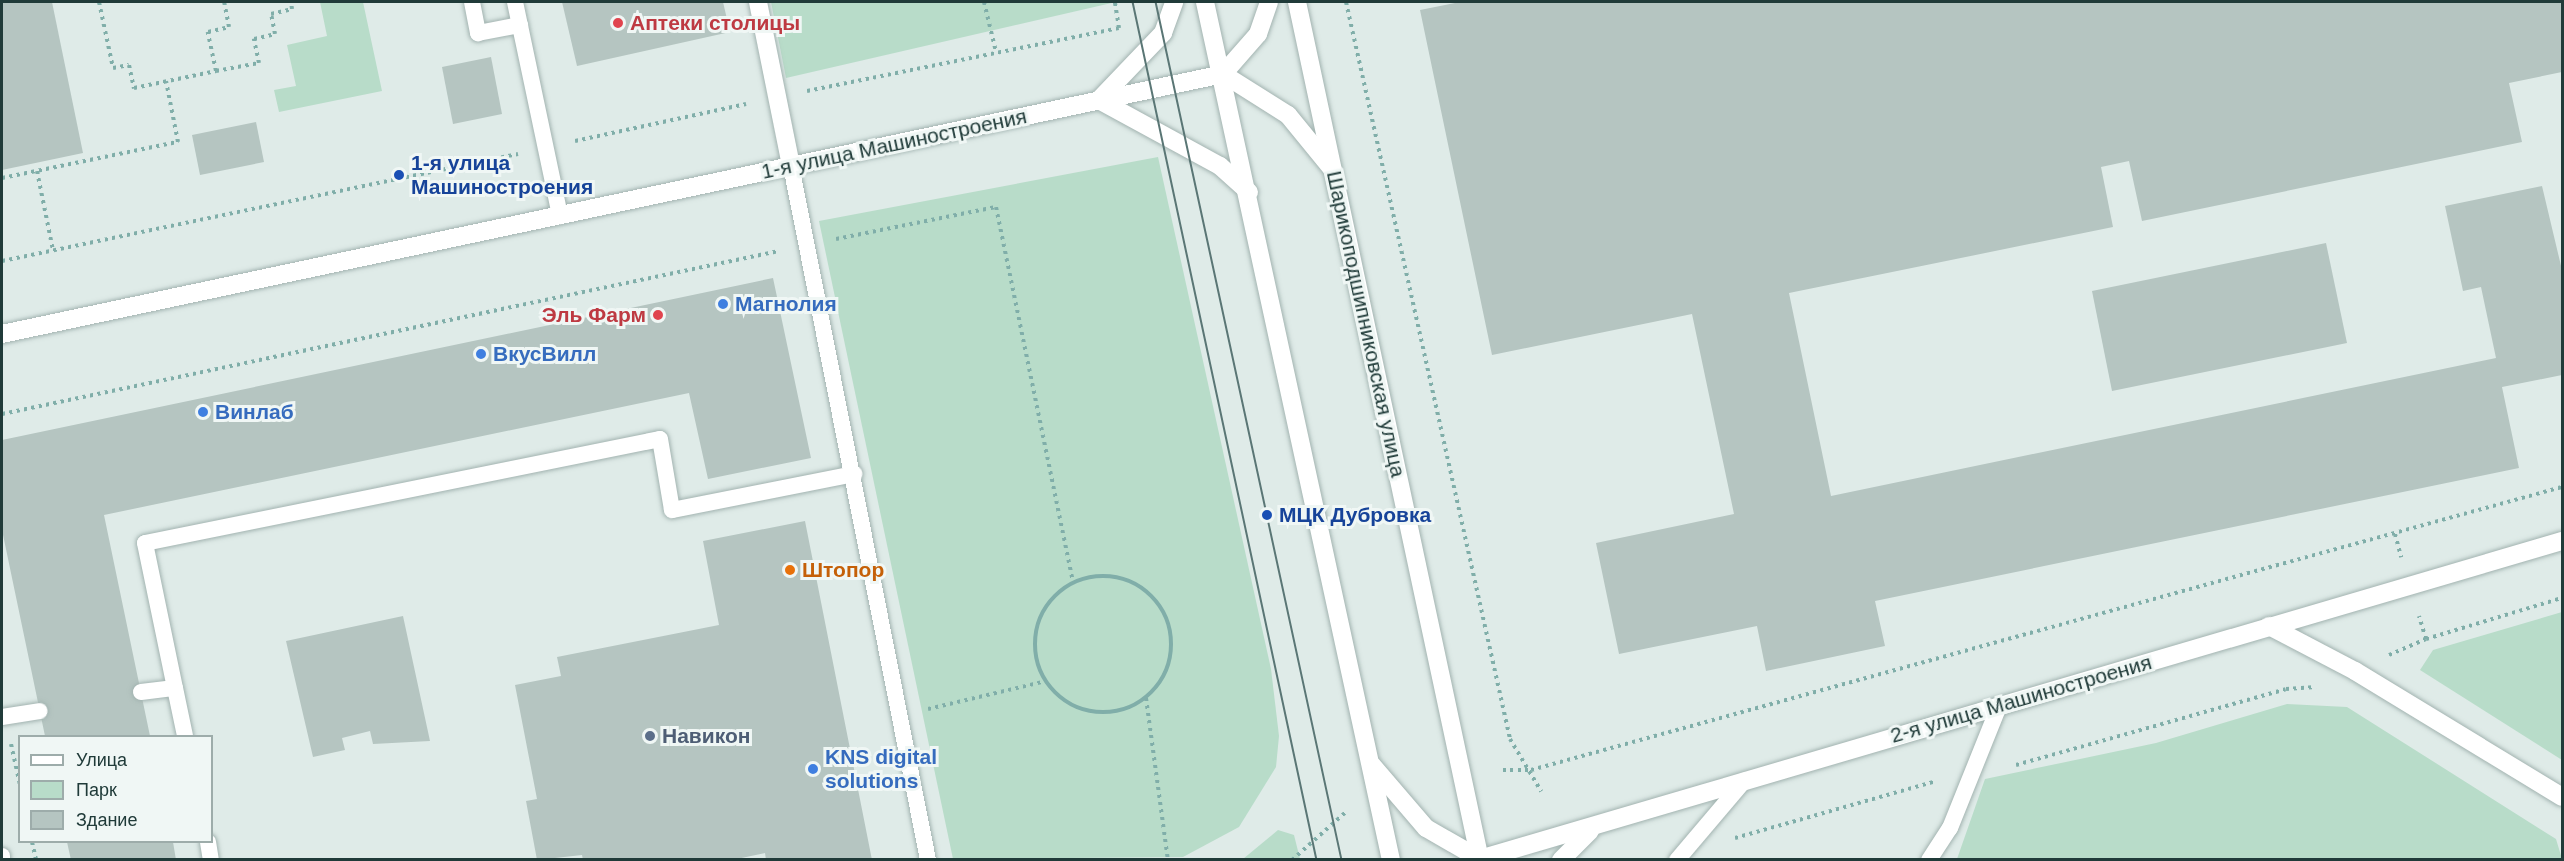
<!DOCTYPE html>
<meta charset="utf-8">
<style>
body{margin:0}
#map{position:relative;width:2564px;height:861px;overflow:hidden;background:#dfebe8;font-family:Arial,sans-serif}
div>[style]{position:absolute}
.green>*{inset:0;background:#b8dcc9}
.building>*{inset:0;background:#b5c5c1}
.path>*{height:4px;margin-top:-2px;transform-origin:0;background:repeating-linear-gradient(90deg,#80aea9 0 3px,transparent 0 7.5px)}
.path>.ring{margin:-2px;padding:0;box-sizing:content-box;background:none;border:4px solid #80aea9;border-radius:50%}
.roads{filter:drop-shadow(0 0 2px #a2b3b0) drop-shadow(0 0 2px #a2b3b0)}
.service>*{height:16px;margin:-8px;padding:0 8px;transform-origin:8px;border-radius:8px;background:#fff}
.minor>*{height:18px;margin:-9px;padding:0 9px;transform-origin:9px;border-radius:9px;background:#fff}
.tertiary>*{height:18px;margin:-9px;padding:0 9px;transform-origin:9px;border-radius:9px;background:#fff}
.secondary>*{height:18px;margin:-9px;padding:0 9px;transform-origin:9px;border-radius:9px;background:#fff}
.tram>*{height:1.5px;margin:-0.75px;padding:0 0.75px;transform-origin:0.75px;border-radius:0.75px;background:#5a7675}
.dots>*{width:16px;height:16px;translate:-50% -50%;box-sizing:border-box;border:3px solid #f0f7f5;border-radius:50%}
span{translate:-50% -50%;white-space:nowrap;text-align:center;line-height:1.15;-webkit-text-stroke:6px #f0f7f5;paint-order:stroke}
.health-label{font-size:21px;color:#be3a42;font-weight:700}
.left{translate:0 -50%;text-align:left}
.right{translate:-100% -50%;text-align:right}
.street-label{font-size:21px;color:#203b39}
.transit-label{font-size:21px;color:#164399;font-weight:700}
.shop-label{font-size:21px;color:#366cbe;font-weight:700}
.food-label{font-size:21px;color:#c56008;font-weight:700}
.service-label{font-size:21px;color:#4e5e75;font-weight:700}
.frame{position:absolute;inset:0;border:3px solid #203b39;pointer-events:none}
.legend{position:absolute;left:18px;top:735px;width:195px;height:108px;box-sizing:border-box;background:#f0f7f5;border:2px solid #9dacaa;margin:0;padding:8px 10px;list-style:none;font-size:18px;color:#203b39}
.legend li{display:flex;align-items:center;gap:12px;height:30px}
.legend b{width:30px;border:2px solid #9dacaa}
</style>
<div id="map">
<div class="green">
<i style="clip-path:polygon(320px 2px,363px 2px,382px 91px,279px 112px,274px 90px,296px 86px,287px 45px,327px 36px)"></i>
<i style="clip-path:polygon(771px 2px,1116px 2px,786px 78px)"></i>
<i style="clip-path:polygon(1158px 157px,1271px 669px,1279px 736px,1276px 767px,1239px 827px,1183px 857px,953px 859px,819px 221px)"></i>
<i style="clip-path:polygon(2562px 612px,2562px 760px,2420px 670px,2433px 650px)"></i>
<i style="clip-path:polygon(2287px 704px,2347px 707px,2556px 839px,2562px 859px,1957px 859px,1985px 779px,2156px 743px)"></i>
<i style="clip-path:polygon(1278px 830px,1294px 835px,1300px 859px,1243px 859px)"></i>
</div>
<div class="building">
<i style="clip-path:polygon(2px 2px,52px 2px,83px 153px,2px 170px)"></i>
<i style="clip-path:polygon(562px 2px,723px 2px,730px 32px,577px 66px)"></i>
<i style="clip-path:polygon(1460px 2px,2562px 2px,2562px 72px,2509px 83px,2522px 142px,2142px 221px,2129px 161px,2101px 167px,2113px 227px,1789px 293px,1831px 496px,2496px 358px,2481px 287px,2463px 291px,2445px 206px,2542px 186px,2562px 270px,2562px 375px,2502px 387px,2519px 468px,1875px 601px,1885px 646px,1766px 671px,1757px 626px,1619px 654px,1596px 543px,1734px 514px,1692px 314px,1492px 355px,1420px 10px)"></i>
<i style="clip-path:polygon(491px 57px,502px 114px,453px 124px,442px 67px)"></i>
<i style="clip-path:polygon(256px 122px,264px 162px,200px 175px,192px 135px)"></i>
<i style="clip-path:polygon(2326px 243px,2347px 343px,2112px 391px,2092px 291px)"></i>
<i style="clip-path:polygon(773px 278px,811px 458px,708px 479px,689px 393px,104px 515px,150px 736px,45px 736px,2px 530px,2px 440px)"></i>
<i style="clip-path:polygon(805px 521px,872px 860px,766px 860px,765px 853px,732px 860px,583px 860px,582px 855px,537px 860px,526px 801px,537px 799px,515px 685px,561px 676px,557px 657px,719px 625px,703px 541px)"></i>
<i style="clip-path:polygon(403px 616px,430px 741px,373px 744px,370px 731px,342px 738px,345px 750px,313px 757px,286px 641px)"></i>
<i style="clip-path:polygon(67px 842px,173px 842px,176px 860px,71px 860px)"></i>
</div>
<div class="path">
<i style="left:99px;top:2px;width:67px;rotate:78deg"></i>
<i style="left:113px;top:68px;width:16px;rotate:-11deg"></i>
<i style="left:129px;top:65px;width:24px;rotate:78deg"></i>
<i style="left:134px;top:88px;width:84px;rotate:-11.7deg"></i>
<i style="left:216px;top:71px;width:40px;rotate:-102deg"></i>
<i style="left:208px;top:32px;width:22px;rotate:-13deg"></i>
<i style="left:229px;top:27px;width:25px;rotate:-101deg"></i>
<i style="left:984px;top:2px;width:51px;rotate:76.5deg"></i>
<i style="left:1346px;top:2px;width:755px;rotate:77.45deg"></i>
<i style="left:1510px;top:739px;width:61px;rotate:59.2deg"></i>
<i style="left:216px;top:71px;width:44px;rotate:-10.5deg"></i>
<i style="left:259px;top:63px;width:25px;rotate:-102deg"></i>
<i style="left:254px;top:39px;width:22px;rotate:-13deg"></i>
<i style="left:275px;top:34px;width:20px;rotate:-101deg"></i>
<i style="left:271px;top:14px;width:22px;rotate:-13deg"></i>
<i style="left:292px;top:9px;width:7px;rotate:-98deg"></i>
<i style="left:807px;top:91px;width:318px;rotate:-11.4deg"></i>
<i style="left:1119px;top:28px;width:26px;rotate:-99deg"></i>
<i style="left:575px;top:141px;width:175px;rotate:-12.2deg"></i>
<i style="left:37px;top:171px;width:81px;rotate:78.6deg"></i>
<i style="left:2px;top:178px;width:180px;rotate:-11.6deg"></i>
<i style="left:178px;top:142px;width:62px;rotate:-101.1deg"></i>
<i style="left:836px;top:239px;width:163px;rotate:-11.3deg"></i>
<i style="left:996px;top:207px;width:383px;rotate:78.4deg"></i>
<i style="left:2px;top:261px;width:527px;rotate:-11.72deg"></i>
<i style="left:2px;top:414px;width:794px;rotate:-11.85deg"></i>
<i style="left:2395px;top:534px;width:24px;rotate:75deg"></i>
<i class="ring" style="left:1035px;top:576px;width:132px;height:132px"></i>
<i style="left:2426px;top:639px;width:142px;rotate:-16.8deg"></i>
<i style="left:2389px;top:655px;width:40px;rotate:-23.4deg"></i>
<i style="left:2426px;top:639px;width:24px;rotate:-107deg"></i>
<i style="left:1146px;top:698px;width:163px;rotate:82.3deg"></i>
<i style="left:928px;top:709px;width:121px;rotate:-13.3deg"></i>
<i style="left:11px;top:744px;width:42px;rotate:77.6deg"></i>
<i style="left:2016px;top:765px;width:280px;rotate:-15.7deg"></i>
<i style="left:2286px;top:689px;width:30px;rotate:-4deg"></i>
<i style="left:1503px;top:770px;width:28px"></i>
<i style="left:1531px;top:770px;width:1069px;rotate:-15.35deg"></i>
<i style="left:1735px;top:838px;width:209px;rotate:-15.8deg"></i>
<i style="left:32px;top:842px;width:18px;rotate:77deg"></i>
<i style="left:1292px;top:860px;width:74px;rotate:-41.7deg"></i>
</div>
<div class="roads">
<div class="service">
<i style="left:472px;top:2px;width:32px;rotate:79deg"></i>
<i style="left:478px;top:33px;width:43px;rotate:-10.8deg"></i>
<i style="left:515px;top:2px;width:219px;rotate:78.1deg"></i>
<i style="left:791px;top:166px;width:707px;rotate:78.83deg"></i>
<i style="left:175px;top:688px;width:49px;rotate:78.2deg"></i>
<i style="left:141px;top:692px;width:34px;rotate:-7deg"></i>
<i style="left:175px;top:688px;width:148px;rotate:-101.7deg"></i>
<i style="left:145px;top:543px;width:525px;rotate:-11.42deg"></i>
<i style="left:660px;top:439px;width:72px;rotate:80.4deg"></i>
<i style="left:672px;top:510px;width:186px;rotate:-11.2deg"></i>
<i style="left:2px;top:717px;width:38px;rotate:-9deg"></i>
<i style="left:208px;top:842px;width:18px;rotate:81deg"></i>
<i style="left:2px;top:856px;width:4px;rotate:90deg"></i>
<i style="left:1677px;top:860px;width:104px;rotate:-49.7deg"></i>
<i style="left:1929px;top:860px;width:38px;rotate:-57deg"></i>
<i style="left:1950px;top:828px;width:131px;rotate:-68.1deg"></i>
</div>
<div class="minor">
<i style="left:758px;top:2px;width:167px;rotate:78.6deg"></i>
</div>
<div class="tertiary">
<i style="left:1223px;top:74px;width:77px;rotate:32.2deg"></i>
<i style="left:1288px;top:115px;width:71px;rotate:50.7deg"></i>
<i style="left:1223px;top:74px;width:53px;rotate:-48.8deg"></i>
<i style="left:1258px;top:34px;width:34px;rotate:-71deg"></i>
<i style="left:1099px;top:100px;width:138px;rotate:28.6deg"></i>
<i style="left:1220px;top:166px;width:39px;rotate:42deg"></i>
<i style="left:1099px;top:100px;width:93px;rotate:-46.3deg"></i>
<i style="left:1163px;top:33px;width:33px;rotate:-70deg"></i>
<i style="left:2px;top:334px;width:1248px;rotate:-12.02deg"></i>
</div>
<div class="secondary">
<i style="left:1205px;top:2px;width:878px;rotate:77.77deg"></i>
<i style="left:1297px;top:2px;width:877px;rotate:77.96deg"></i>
<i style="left:2269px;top:626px;width:97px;rotate:27.6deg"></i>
<i style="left:2355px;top:671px;width:242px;rotate:31.3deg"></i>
<i style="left:1372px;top:765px;width:83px;rotate:49.4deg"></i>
<i style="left:1426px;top:828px;width:62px;rotate:29.9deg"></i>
<i style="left:1480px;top:859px;width:1128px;rotate:-16.38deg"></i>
<i style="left:1561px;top:860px;width:41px;rotate:-45deg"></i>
</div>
</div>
<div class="tram">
<i style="left:1133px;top:2px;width:878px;rotate:77.9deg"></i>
<i style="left:1156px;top:2px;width:878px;rotate:77.77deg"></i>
</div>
<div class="dots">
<i style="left:618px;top:23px;background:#e0444e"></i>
<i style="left:399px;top:175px;background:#1a4fb4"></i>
<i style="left:723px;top:304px;background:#3f7fe0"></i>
<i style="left:658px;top:315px;background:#e0444e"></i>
<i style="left:481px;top:354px;background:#3f7fe0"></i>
<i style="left:203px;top:412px;background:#3f7fe0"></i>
<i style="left:1267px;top:515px;background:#1a4fb4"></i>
<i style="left:790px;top:570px;background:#e8710a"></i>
<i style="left:650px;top:736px;background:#5c6f8a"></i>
<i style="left:813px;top:769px;background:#3f7fe0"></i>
</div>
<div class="health-label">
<span class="left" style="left:630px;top:23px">Аптеки столицы</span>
<span class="right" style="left:646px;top:315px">Эль Фарм</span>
</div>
<div class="street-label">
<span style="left:894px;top:144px;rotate:-12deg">1-я улица Машиностроения</span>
<span style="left:1366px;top:324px;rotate:78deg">Шарикоподшипниковская улица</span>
<span style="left:2021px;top:699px;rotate:-16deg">2-я улица Машиностроения</span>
</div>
<div class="transit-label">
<span class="left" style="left:411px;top:175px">1-я улица<br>Машиностроения</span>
<span class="left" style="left:1279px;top:515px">МЦК Дубровка</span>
</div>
<div class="shop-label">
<span class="left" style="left:735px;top:304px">Магнолия</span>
<span class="left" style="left:493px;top:354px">ВкусВилл</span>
<span class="left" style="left:215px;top:412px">Винлаб</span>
<span class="left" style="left:825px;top:769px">KNS digital<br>solutions</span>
</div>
<div class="food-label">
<span class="left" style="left:802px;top:570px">Штопор</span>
</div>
<div class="service-label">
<span class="left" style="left:662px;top:736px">Навикон</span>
</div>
<div class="frame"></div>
<ul class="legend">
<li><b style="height:8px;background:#fff"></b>Улица</li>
<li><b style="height:16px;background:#b8dcc9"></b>Парк</li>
<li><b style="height:16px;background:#b5c5c1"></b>Здание</li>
</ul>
</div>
